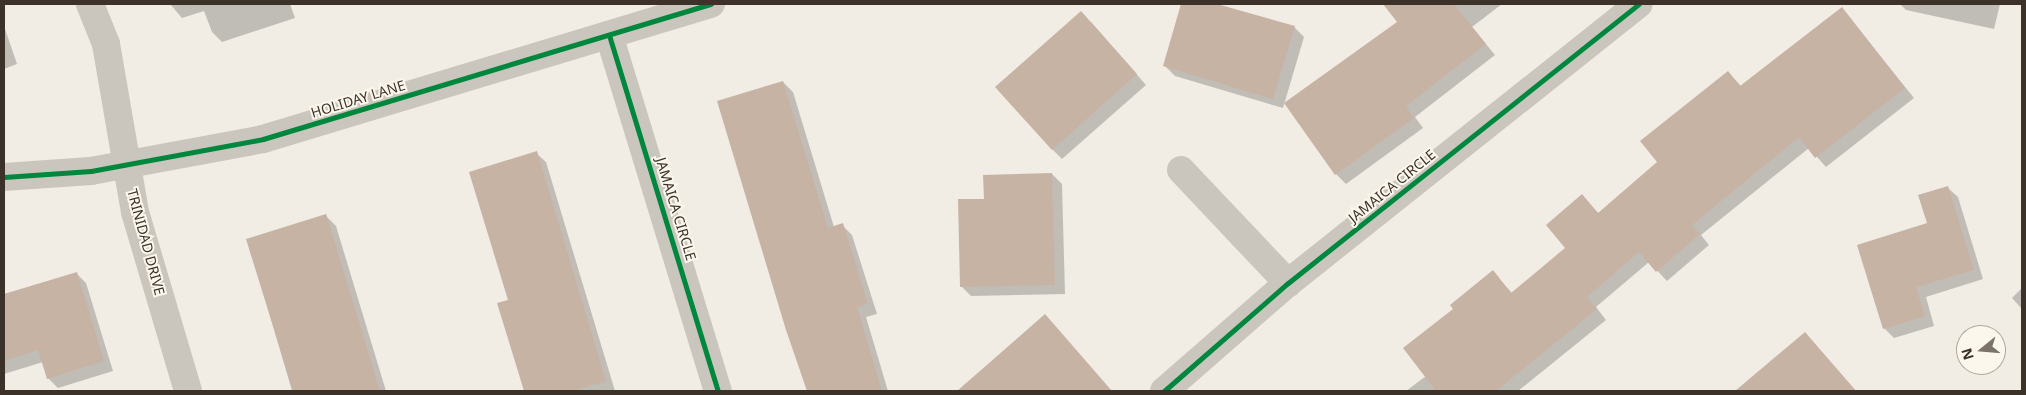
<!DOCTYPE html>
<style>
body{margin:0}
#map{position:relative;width:2026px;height:395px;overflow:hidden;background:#f1ede4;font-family:"Noto Sans",sans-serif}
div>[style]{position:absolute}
.shadow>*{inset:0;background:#0003}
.building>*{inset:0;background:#c6b3a4}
.minor>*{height:28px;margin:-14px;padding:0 14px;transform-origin:14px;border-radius:14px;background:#cac5bd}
.cycleway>*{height:5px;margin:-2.5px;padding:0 2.5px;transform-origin:2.5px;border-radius:2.5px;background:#00873e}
span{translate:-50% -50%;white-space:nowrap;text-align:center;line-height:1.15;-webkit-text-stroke:4px #fcf7ec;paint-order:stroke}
.street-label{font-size:14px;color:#3c3229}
.frame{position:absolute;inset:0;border:5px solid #3c3229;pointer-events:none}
.north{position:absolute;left:1956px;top:325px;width:50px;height:50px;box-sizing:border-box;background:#fcf7ec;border:1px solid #afa89e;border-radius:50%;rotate:253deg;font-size:14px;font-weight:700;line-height:20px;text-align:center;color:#3c3229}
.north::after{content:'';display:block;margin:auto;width:18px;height:22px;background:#7b736a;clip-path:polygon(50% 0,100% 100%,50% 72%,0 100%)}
</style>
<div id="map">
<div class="shadow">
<i style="clip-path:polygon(170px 4px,290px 4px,295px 18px,222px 42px,212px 32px,204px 11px,182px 18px)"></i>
<i style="clip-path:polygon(1182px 4px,1212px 4px,1294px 27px,1304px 37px,1283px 108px,1175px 76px,1165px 66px)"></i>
<i style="clip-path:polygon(1384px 4px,1502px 4px,1472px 27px,1495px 55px,1415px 117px,1423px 128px,1346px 184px,1336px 174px,1399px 22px)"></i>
<i style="clip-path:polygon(1900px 4px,2000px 4px,1994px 29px,1906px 10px)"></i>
<i style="clip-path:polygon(1842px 8px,1914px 98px,1826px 167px,1809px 148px,1701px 235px,1709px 245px,1667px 281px,1649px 262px,1596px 307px,1606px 320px,1518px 391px,1406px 391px,1426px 376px,1455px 310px,1493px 272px,1512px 293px,1567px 248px,1582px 196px,1599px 214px,1659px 163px,1728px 72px,1741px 86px)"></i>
<i style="clip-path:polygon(1091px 22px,1146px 85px,1062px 159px,1052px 149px)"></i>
<i style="clip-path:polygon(4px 26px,17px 64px,4px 69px)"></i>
<i style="clip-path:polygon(783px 82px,793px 92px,834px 227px,842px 225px,852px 235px,877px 314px,866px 317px,888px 391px,808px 391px,719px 102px)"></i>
<i style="clip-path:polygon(536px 153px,546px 162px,615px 391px,525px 391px,498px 304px,510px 300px)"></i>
<i style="clip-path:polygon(1052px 174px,1062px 184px,1065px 294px,971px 296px,961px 286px,985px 200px)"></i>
<i style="clip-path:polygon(1948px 188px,1958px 197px,1983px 279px,1926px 297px,1934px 326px,1894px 338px,1884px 328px)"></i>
<i style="clip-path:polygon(326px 216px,336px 226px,386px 391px,292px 391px,248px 240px)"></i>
<i style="clip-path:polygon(76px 273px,86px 283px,113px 371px,58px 388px,48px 378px,43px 362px,4px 374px,4px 295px)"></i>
<i style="clip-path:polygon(2022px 288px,2022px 309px,2012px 298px)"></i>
<i style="clip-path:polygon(1805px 333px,1856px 391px,1737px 391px)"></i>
<i style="clip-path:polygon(973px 379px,1111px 390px,984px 391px)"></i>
</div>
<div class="building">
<i style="clip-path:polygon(1181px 4px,1217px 4px,1295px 26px,1273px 99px,1163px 66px)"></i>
<i style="clip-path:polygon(1383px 4px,1454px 4px,1486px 44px,1406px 106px,1414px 118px,1335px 175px,1284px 103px,1397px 22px)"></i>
<i style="clip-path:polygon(1842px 7px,1905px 88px,1815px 158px,1799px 137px,1692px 225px,1700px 234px,1656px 272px,1639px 252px,1587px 297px,1597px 309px,1496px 391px,1436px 391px,1403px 348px,1453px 309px,1450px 305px,1493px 270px,1511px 293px,1565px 248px,1546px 225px,1582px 194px,1598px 213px,1657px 162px,1640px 141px,1728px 71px,1740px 86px)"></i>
<i style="clip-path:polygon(1081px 11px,1137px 74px,1052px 150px,995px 87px)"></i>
<i style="clip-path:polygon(783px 81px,828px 228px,843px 223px,868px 304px,857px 307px,882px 391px,807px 391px,786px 330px,717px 101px)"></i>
<i style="clip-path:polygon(537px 151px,606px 381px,573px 391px,524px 391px,497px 303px,508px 300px,469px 172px)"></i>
<i style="clip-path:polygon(1052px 173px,1055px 285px,960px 287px,958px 199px,984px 199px,983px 175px)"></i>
<i style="clip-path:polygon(1948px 186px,1974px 270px,1916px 287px,1925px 316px,1883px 329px,1857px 245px,1927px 223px,1918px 195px)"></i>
<i style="clip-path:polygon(326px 214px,357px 315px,380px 391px,293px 391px,246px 239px)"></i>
<i style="clip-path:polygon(77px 272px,104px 361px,47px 379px,38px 350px,4px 361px,4px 294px)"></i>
<i style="clip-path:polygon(1045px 314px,1112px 391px,957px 391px)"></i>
<i style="clip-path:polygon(1805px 332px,1856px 391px,1735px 391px)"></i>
</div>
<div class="minor">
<i style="left:90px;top:4px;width:43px;rotate:68.2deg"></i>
<i style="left:106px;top:44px;width:170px;rotate:80.2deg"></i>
<i style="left:135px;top:212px;width:187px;rotate:73.5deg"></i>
<i style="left:609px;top:35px;width:372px;rotate:73deg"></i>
<i style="left:1181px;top:170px;width:156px;rotate:46.6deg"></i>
<i style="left:4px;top:177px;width:87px;rotate:-3.9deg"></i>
<i style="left:91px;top:171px;width:175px;rotate:-10.5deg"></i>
<i style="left:263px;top:139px;width:468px;rotate:-16.8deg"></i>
<i style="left:1164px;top:391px;width:164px;rotate:-41.1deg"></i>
<i style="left:1288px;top:283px;width:448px;rotate:-38.5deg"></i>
</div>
<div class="cycleway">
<i style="left:609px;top:35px;width:372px;rotate:73deg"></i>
<i style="left:4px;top:177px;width:87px;rotate:-3.9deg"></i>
<i style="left:91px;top:171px;width:175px;rotate:-10.5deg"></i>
<i style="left:263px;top:139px;width:468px;rotate:-16.8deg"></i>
<i style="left:1164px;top:391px;width:164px;rotate:-41.1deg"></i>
<i style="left:1288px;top:283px;width:448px;rotate:-38.5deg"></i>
</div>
<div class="street-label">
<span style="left:358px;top:99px;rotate:-17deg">HOLIDAY LANE</span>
<span style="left:1392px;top:186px;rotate:-39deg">JAMAICA CIRCLE</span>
<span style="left:676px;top:209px;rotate:73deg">JAMAICA CIRCLE</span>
<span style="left:146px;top:242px;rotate:75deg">TRINIDAD DRIVE</span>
</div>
<div class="frame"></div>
<div class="north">N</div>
</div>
